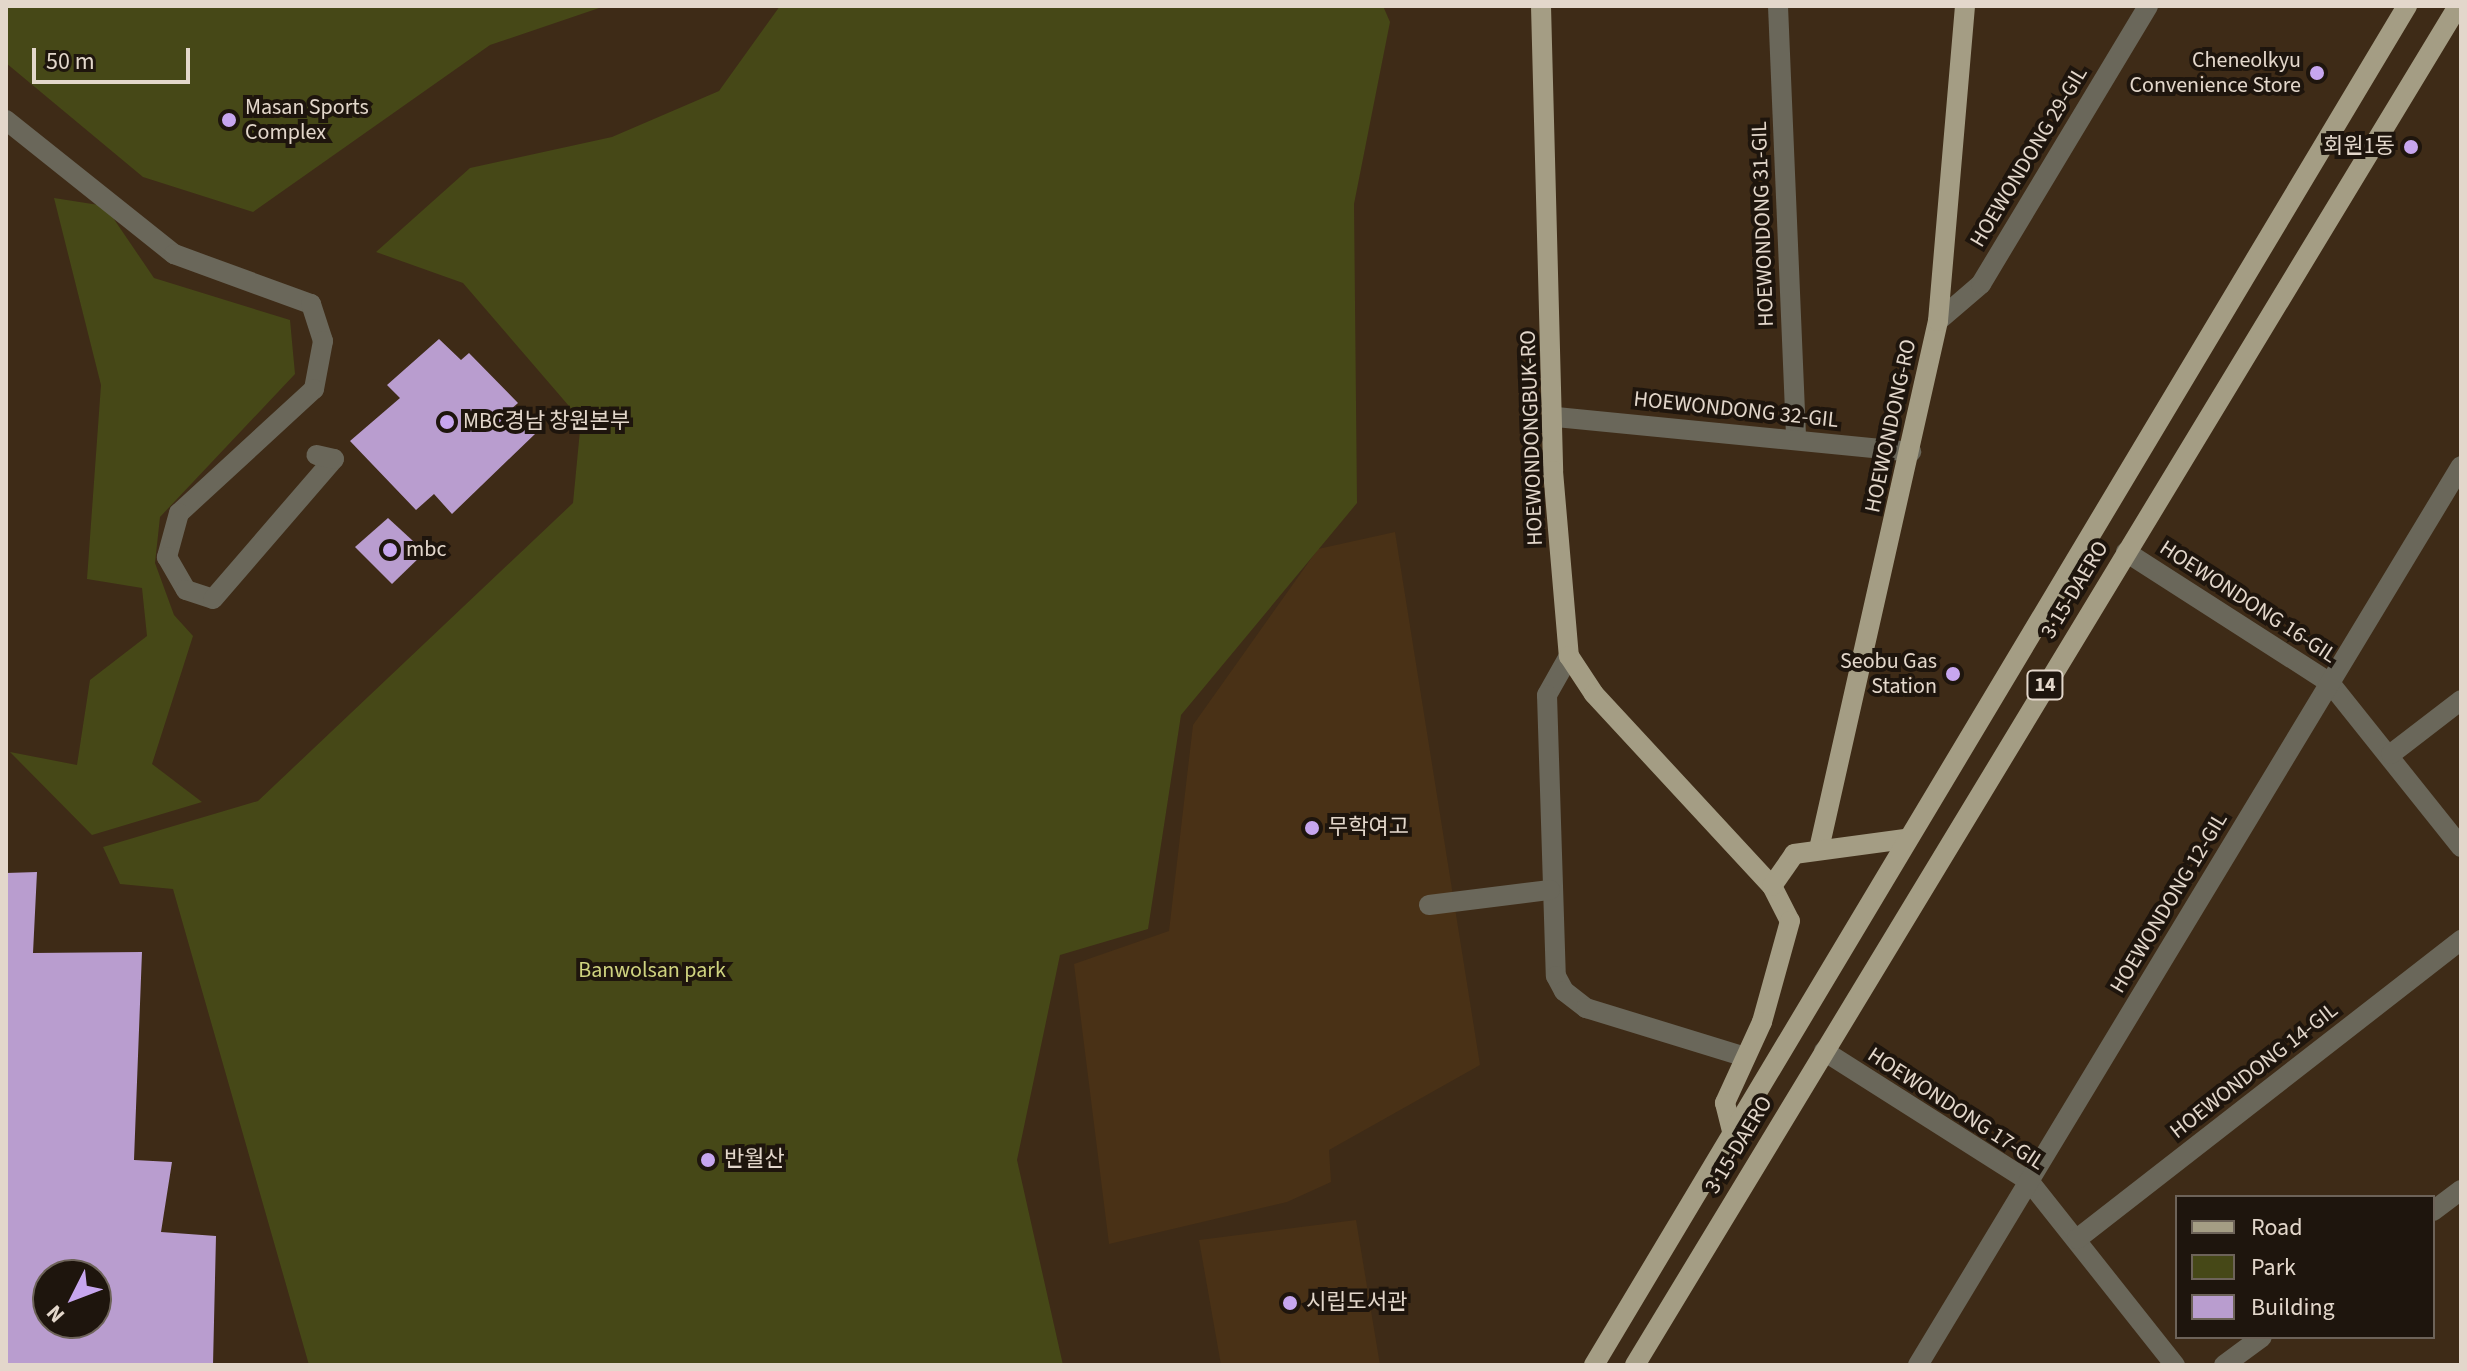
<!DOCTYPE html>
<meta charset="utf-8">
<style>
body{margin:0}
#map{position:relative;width:2467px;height:1371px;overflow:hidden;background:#3e2b17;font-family:"Source Sans 3","Noto Sans KR",sans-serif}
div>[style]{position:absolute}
.built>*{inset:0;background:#493116}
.green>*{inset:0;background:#464817}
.building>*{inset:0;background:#b99dcf}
.minor>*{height:20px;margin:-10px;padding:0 10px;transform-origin:10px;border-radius:10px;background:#6a675a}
.major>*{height:20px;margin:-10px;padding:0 10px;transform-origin:10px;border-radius:10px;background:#a49d84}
.dots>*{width:22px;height:22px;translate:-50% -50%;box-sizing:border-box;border:4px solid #1e150d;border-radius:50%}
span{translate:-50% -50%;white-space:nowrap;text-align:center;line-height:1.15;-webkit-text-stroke:8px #1e150d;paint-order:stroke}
.shield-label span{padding:2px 6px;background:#1e150d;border:2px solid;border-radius:6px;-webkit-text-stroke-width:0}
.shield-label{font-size:20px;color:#e3d7cb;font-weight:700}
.poi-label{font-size:22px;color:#e3d7cb}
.right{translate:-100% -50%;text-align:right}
.left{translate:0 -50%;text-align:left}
.street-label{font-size:22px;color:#e3d7cb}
.park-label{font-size:22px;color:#cfd37f}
.frame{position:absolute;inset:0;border:8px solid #e3d7cb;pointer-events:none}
.legend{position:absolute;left:2175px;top:1195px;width:260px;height:144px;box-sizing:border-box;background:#1e150d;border:2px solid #6d6359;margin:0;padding:10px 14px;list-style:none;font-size:24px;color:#e3d7cb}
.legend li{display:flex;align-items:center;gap:16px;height:40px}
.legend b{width:40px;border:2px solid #6d6359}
.north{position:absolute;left:32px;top:1259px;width:80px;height:80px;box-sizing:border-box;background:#1e150d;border:2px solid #6d6359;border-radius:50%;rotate:228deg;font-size:22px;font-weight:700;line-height:32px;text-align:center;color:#e3d7cb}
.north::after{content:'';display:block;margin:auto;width:28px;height:36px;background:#c7a6ef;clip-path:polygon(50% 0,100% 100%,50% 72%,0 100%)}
.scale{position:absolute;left:32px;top:48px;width:158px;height:36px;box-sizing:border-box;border:4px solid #e3d7cb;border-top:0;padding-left:10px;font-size:24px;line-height:28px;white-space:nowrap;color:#e3d7cb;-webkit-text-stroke:6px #1e150d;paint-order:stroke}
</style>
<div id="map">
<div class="built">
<i style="clip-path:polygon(1395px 532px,1480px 1065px,1329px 1150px,1331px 1182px,1287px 1202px,1109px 1244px,1074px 964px,1169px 931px,1193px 725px,1318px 549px)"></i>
<i style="clip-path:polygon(1356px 1220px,1380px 1365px,1221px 1365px,1199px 1240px)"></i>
</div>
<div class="green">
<i style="clip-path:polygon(6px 6px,605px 6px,490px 45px,253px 212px,143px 177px,6px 63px)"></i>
<i style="clip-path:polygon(780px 6px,1383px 6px,1390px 22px,1354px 204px,1357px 503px,1181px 715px,1148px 929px,1060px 955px,1017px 1160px,1063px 1365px,309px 1365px,173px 889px,120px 884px,103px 847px,258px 801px,573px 503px,581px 420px,463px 283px,376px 252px,470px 168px,612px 137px,719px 91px)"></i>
<i style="clip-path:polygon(54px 198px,105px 206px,154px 278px,290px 320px,295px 374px,160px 517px,155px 563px,174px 615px,193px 636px,152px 764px,202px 802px,92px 835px,10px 752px,77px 765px,90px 680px,147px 636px,142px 588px,87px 579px,101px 385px)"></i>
</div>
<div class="building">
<i style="clip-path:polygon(439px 339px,461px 360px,469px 353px,518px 403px,510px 410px,535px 434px,452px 514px,434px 494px,416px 510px,350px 441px,400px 398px,387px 385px)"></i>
<i style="clip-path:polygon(388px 518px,425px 552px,392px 584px,355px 547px)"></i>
<i style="clip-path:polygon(evenodd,37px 872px,33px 953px,142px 952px,134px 1160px,172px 1162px,161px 1232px,216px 1236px,213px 1365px,6px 1365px,6px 873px,37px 872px,48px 1275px,96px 1275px,96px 1323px,48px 1323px,48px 1275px)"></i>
</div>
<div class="minor">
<i style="left:1778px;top:6px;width:434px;rotate:87.6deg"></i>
<i style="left:6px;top:120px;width:215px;rotate:38.6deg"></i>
<i style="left:174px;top:254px;width:146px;rotate:20.1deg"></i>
<i style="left:311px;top:304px;width:39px;rotate:72deg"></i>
<i style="left:323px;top:341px;width:49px;rotate:100.6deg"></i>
<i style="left:314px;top:389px;width:183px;rotate:137.4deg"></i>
<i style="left:179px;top:513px;width:46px;rotate:105.3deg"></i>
<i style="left:167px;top:557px;width:38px;rotate:60deg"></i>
<i style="left:186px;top:590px;width:28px;rotate:18deg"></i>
<i style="left:213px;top:599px;width:185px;rotate:-49.2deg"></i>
<i style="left:334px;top:459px;width:18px;rotate:-167deg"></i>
<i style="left:1938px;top:321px;width:57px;rotate:-40.7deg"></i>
<i style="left:1981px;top:284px;width:324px;rotate:-59deg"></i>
<i style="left:1556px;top:417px;width:357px;rotate:5.6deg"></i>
<i style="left:2126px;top:552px;width:242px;rotate:32.7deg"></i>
<i style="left:2330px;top:683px;width:210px;rotate:51.4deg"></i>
<i style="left:1569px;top:656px;width:45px;rotate:119.4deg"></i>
<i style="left:1547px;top:695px;width:281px;rotate:88.2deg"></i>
<i style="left:1556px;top:976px;width:17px;rotate:62deg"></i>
<i style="left:1564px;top:991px;width:28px;rotate:38deg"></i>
<i style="left:1586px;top:1008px;width:166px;rotate:17.1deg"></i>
<i style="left:2391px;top:754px;width:88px;rotate:-37.6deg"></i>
<i style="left:1429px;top:905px;width:122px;rotate:-7.1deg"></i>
<i style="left:1824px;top:1051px;width:243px;rotate:32.4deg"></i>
<i style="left:2029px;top:1181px;width:235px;rotate:51.6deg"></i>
<i style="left:2433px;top:1211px;width:35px;rotate:-37deg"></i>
<i style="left:2077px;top:1239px;width:487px;rotate:-37.9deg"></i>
<i style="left:1918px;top:1365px;width:1050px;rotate:-58.87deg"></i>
<i style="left:2224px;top:1365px;width:47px;rotate:-36.4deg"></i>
</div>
<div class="major">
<i style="left:1541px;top:6px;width:465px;rotate:88.5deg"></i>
<i style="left:1553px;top:471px;width:186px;rotate:85.1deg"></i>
<i style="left:1569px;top:656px;width:45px;rotate:56.7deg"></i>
<i style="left:1594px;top:694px;width:262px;rotate:47.2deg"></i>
<i style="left:1772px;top:886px;width:39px;rotate:63deg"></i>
<i style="left:1790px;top:921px;width:105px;rotate:105.5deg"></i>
<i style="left:1762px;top:1022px;width:89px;rotate:114.6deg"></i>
<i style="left:1725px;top:1103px;width:29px;rotate:76deg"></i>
<i style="left:1819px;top:849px;width:541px;rotate:-77.3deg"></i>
<i style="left:1938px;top:321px;width:316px;rotate:-85.1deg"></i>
<i style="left:1772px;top:886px;width:39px;rotate:-55deg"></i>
<i style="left:1794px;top:854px;width:112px;rotate:-7.7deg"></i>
<i style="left:1594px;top:1365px;width:1584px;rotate:-59.11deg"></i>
<i style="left:1635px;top:1365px;width:1589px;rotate:-58.8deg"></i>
</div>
<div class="dots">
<i style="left:2317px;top:73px;background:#c7a6ef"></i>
<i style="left:229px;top:120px;background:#c7a6ef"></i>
<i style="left:2411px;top:147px;background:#c7a6ef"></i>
<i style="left:447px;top:422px;background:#c7a6ef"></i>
<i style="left:390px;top:550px;background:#c7a6ef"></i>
<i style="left:1953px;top:674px;background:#c7a6ef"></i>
<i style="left:1312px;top:828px;background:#c7a6ef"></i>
<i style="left:708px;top:1160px;background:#c7a6ef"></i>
<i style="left:1290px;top:1303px;background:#c7a6ef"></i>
</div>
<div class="shield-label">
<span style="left:2045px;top:685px">14</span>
</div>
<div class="poi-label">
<span class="right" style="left:2301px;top:73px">Cheneolkyu<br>Convenience Store</span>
<span class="left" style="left:245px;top:120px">Masan Sports<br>Complex</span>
<span class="right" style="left:2395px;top:147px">회원1동</span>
<span class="left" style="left:463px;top:422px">MBC경남 창원본부</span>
<span class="left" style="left:406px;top:550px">mbc</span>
<span class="right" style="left:1937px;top:674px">Seobu Gas<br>Station</span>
<span class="left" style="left:1328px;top:828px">무학여고</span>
<span class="left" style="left:724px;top:1160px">반월산</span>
<span class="left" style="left:1306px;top:1303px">시립도서관</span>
</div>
<div class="street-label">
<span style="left:2029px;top:157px;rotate:-59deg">HOEWONDONG 29-GIL</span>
<span style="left:1763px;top:224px;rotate:-92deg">HOEWONDONG 31-GIL</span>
<span style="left:1736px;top:410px;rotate:6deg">HOEWONDONG 32-GIL</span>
<span style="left:1891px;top:426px;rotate:-78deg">HOEWONDONG-RO</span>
<span style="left:1532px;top:438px;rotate:-92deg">HOEWONDONGBUK-RO</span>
<span style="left:2075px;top:590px;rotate:-59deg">3·15-DAERO</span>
<span style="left:2248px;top:602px;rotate:33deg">HOEWONDONG 16-GIL</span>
<span style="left:2169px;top:903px;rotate:-59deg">HOEWONDONG 12-GIL</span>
<span style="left:2254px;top:1071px;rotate:-38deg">HOEWONDONG 14-GIL</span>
<span style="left:1956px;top:1109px;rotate:33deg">HOEWONDONG 17-GIL</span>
<span style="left:1739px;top:1145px;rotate:-59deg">3·15-DAERO</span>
</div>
<div class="park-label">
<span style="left:652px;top:971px">Banwolsan park</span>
</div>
<div class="frame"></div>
<ul class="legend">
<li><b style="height:10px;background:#a49d84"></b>Road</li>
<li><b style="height:22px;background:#464817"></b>Park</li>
<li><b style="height:22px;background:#b99dcf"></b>Building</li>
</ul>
<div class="north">N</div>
<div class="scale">50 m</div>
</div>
